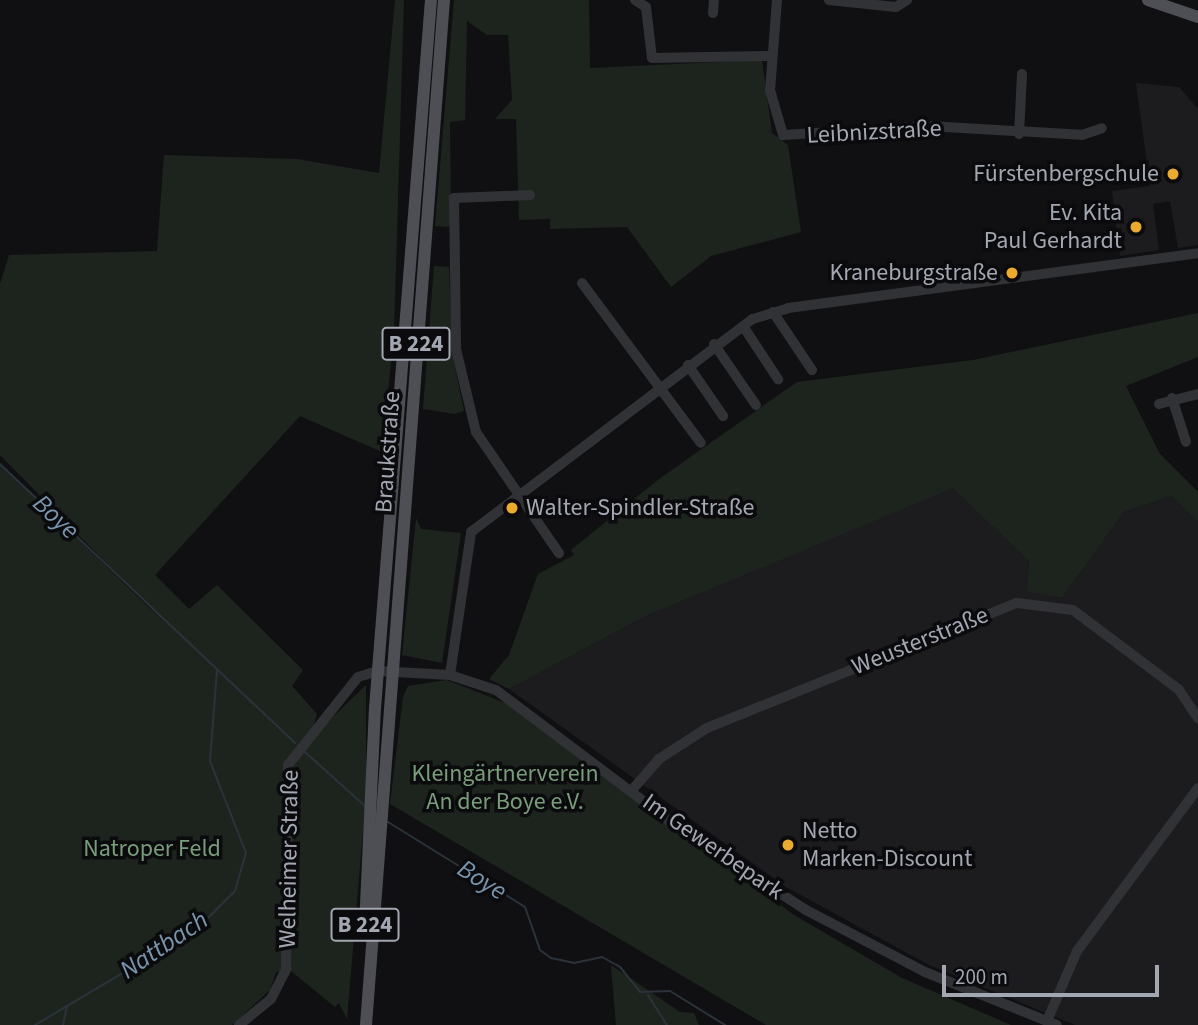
<!DOCTYPE html>
<meta charset="utf-8">
<style>
body{margin:0}
#map{position:relative;width:1198px;height:1025px;overflow:hidden;background:#101012;font-family:"Source Sans 3",sans-serif}
div>[style]{position:absolute}
.built>*{inset:0;background:#1c1c1f}
.green>*{inset:0;background:#1d241e}
.stream>*{height:2px;margin:-1px;padding:0 1px;transform-origin:1px;border-radius:1px;background:#2a333a}
.minor>*{height:10px;margin:-5px;padding:0 5px;transform-origin:5px;border-radius:5px;background:#313236}
.major>*{height:12px;margin:-6px;padding:0 6px;transform-origin:6px;border-radius:6px;background:#4e4f55}
.dots>*{width:19px;height:19px;translate:-50% -50%;box-sizing:border-box;border:4px solid #0b0b0d;border-radius:50%}
span{translate:-50% -50%;white-space:nowrap;text-align:center;line-height:1.15;-webkit-text-stroke:7px #0b0b0d;paint-order:stroke}
.shield-label span{padding:2px 5px;background:#0b0b0d;border:2px solid;border-radius:5px;-webkit-text-stroke-width:0}
.shield-label{font-size:23px;color:#a2a7b2;font-weight:700}
.street-label{font-size:24px;color:#a2a7b2}
.poi-label{font-size:24px;color:#a2a7b2}
.right{translate:-100% -50%;text-align:right}
.left{translate:0 -50%;text-align:left}
.park-label{font-size:24px;color:#799d7b}
.water-label{font-size:26px;color:#7995ad;font-style:italic}
.scale{position:absolute;left:942px;top:965px;width:217px;height:32px;box-sizing:border-box;border:4px solid #a2a7b2;border-top:0;padding-left:9px;font-size:21px;line-height:24px;white-space:nowrap;color:#a2a7b2;-webkit-text-stroke:5px #0b0b0d;paint-order:stroke}
</style>
<div id="map">
<div class="built">
<i style="clip-path:polygon(1136px 83px,1179px 87px,1198px 109px,1198px 245px,1178px 248px,1170px 201px,1153px 204px,1159px 250px,1120px 256px,1112px 191px,1150px 186px)"></i>
<i style="clip-path:polygon(953px 487px,1029px 561px,1028px 592px,1062px 598px,1124px 512px,1172px 496px,1198px 522px,1198px 1025px,1075px 1025px,929px 965px,786px 887px,509px 689px,646px 616px)"></i>
</div>
<div class="green">
<i style="clip-path:polygon(395px 0,404px 0,394px 332px,382px 452px,300px 416px,155px 575px,189px 609px,217px 585px,303px 670px,292px 686px,317px 714px,309px 740px,366px 685px,366px 796px,347px 1019px,339px 1003px,335px 1007px,291px 971px,276px 972px,270px 990px,232px 1025px,0 1025px,0 464px,166px 624px,0 455px,0 284px,9px 255px,157px 251px,164px 155px,297px 159px,379px 173px)"></i>
<i style="clip-path:polygon(454px 0,589px 0,590px 68px,762px 60px,772px 133px,788px 145px,801px 232px,711px 256px,671px 287px,627px 227px,550px 229px,550px 219px,519px 220px,516px 119px,495px 119px,512px 100px,508px 35px,487px 35px,467px 21px,465px 120px,450px 122px,451px 216px,449px 227px,435px 226px)"></i>
<i style="clip-path:polygon(434px 266px,449px 267px,452px 353px,464px 411px,454px 414px,423px 409px)"></i>
<i style="clip-path:polygon(1198px 313px,1198px 357px,1126px 386px,1160px 454px,1198px 492px,1198px 522px,1172px 496px,1124px 512px,1062px 598px,1027px 592px,1029px 561px,953px 488px,646px 616px,509px 689px,489px 679px,509px 655px,538px 574px,574px 555px,571px 550px,659px 479px,797px 382px,973px 360px)"></i>
<i style="clip-path:polygon(416px 518px,421px 529px,461px 533px,442px 663px,402px 655px)"></i>
<i style="clip-path:polygon(447px 680px,510px 705px,794px 915px,902px 978px,1011px 1025px,766px 1025px,390px 804px,403px 697px,408px 686px)"></i>
<i style="clip-path:polygon(611px 965px,680px 1012px,694px 1013px,699px 1025px,616px 1025px)"></i>
</div>
<div class="stream">
<i style="left:0;top:464px;width:406px;rotate:43.4deg"></i>
<i style="left:305px;top:752px;width:82px;rotate:42deg"></i>
<i style="left:388px;top:822px;width:161px;rotate:31.8deg"></i>
<i style="left:525px;top:907px;width:46px;rotate:70.8deg"></i>
<i style="left:540px;top:950px;width:14px;rotate:36deg"></i>
<i style="left:551px;top:958px;width:24px;rotate:12deg"></i>
<i style="left:574px;top:963px;width:29px;rotate:-12deg"></i>
<i style="left:602px;top:957px;width:21px;rotate:29deg"></i>
<i style="left:620px;top:967px;width:32px;rotate:51deg"></i>
<i style="left:640px;top:992px;width:30px;rotate:-2deg"></i>
<i style="left:670px;top:991px;width:65px;rotate:31.7deg"></i>
<i style="left:648px;top:995px;width:36px;rotate:58deg"></i>
<i style="left:35px;top:1025px;width:188px;rotate:-30.7deg"></i>
<i style="left:197px;top:929px;width:54px;rotate:-45deg"></i>
<i style="left:235px;top:891px;width:40px;rotate:-74deg"></i>
<i style="left:246px;top:853px;width:99px;rotate:-111.4deg"></i>
<i style="left:210px;top:761px;width:92px;rotate:-85.6deg"></i>
<i style="left:63px;top:1025px;width:19px;rotate:-78deg"></i>
</div>
<div class="minor">
<i style="left:635px;top:0;width:13px;rotate:32deg"></i>
<i style="left:777px;top:0;width:90px;rotate:94.4deg"></i>
<i style="left:770px;top:90px;width:47px;rotate:73.9deg"></i>
<i style="left:783px;top:135px;width:145px;rotate:-3.6deg"></i>
<i style="left:928px;top:126px;width:154px;rotate:3.3deg"></i>
<i style="left:1082px;top:135px;width:21px;rotate:-19deg"></i>
<i style="left:829px;top:0;width:67px;rotate:6deg"></i>
<i style="left:896px;top:7px;width:13px;rotate:-32deg"></i>
<i style="left:646px;top:7px;width:51px;rotate:83.3deg"></i>
<i style="left:652px;top:58px;width:120px;rotate:-1deg"></i>
<i style="left:713px;top:13px;width:13px;rotate:-86deg"></i>
<i style="left:1019px;top:134px;width:60px;rotate:-87.1deg"></i>
<i style="left:530px;top:195px;width:76px;rotate:177.7deg"></i>
<i style="left:454px;top:198px;width:151px;rotate:89.2deg"></i>
<i style="left:456px;top:349px;width:85px;rotate:76.5deg"></i>
<i style="left:476px;top:432px;width:147px;rotate:55.6deg"></i>
<i style="left:582px;top:283px;width:199px;rotate:53.4deg"></i>
<i style="left:773px;top:312px;width:70px;rotate:56.1deg"></i>
<i style="left:743px;top:326px;width:64px;rotate:56.6deg"></i>
<i style="left:714px;top:344px;width:74px;rotate:55.5deg"></i>
<i style="left:688px;top:365px;width:62px;rotate:55.5deg"></i>
<i style="left:1172px;top:398px;width:46px;rotate:72.3deg"></i>
<i style="left:1159px;top:404px;width:40px;rotate:-14.4deg"></i>
<i style="left:450px;top:675px;width:145px;rotate:-81.6deg"></i>
<i style="left:471px;top:532px;width:353px;rotate:-37.1deg"></i>
<i style="left:753px;top:319px;width:37px;rotate:-17deg"></i>
<i style="left:788px;top:308px;width:414px;rotate:-7.6deg"></i>
<i style="left:632px;top:790px;width:41px;rotate:-48.9deg"></i>
<i style="left:659px;top:759px;width:57px;rotate:-32.9deg"></i>
<i style="left:707px;top:728px;width:334px;rotate:-22deg"></i>
<i style="left:1017px;top:603px;width:56px;rotate:7.1deg"></i>
<i style="left:1073px;top:610px;width:133px;rotate:37deg"></i>
<i style="left:1179px;top:690px;width:34px;rotate:56deg"></i>
<i style="left:1047px;top:1021px;width:76px;rotate:-66.8deg"></i>
<i style="left:1077px;top:951px;width:203px;rotate:-53.4deg"></i>
<i style="left:239px;top:1025px;width:41px;rotate:-39.1deg"></i>
<i style="left:271px;top:999px;width:34px;rotate:-63deg"></i>
<i style="left:286px;top:969px;width:204px;rotate:-89.4deg"></i>
<i style="left:288px;top:765px;width:112px;rotate:-51.5deg"></i>
<i style="left:358px;top:677px;width:21px;rotate:-17deg"></i>
<i style="left:378px;top:671px;width:72px;rotate:3.2deg"></i>
<i style="left:450px;top:675px;width:48px;rotate:18.1deg"></i>
<i style="left:496px;top:690px;width:233px;rotate:37deg"></i>
<i style="left:682px;top:830px;width:148px;rotate:32.8deg"></i>
<i style="left:806px;top:910px;width:134px;rotate:27.5deg"></i>
<i style="left:925px;top:972px;width:142px;rotate:21.9deg"></i>
</div>
<div class="major">
<i style="left:1148px;top:0;width:53px;rotate:18.8deg"></i>
<i style="left:365px;top:927px;width:219px;rotate:-87.4deg"></i>
<i style="left:375px;top:708px;width:710px;rotate:-85.48deg"></i>
<i style="left:366px;top:1025px;width:1028px;rotate:-85.65deg"></i>
</div>
<div class="dots">
<i style="left:1173px;top:174px;background:#ecab2e"></i>
<i style="left:1136px;top:227px;background:#ecab2e"></i>
<i style="left:1012px;top:273px;background:#ecab2e"></i>
<i style="left:512px;top:508px;background:#ecab2e"></i>
<i style="left:788px;top:845px;background:#ecab2e"></i>
</div>
<div class="shield-label">
<span style="left:416px;top:344px">B 224</span>
<span style="left:365px;top:925px">B 224</span>
</div>
<div class="street-label">
<span style="left:874px;top:132px;rotate:-3deg">Leibnizstraße</span>
<span style="left:388px;top:452px;rotate:-86deg">Braukstraße</span>
<span style="left:920px;top:641px;rotate:-22deg">Weusterstraße</span>
<span style="left:713px;top:847px;rotate:35deg">Im Gewerbepark</span>
<span style="left:289px;top:859px;rotate:-89deg">Welheimer Straße</span>
</div>
<div class="poi-label">
<span class="right" style="left:1159px;top:174px">Fürstenbergschule</span>
<span class="right" style="left:1122px;top:227px">Ev. Kita<br>Paul Gerhardt</span>
<span class="right" style="left:998px;top:273px">Kraneburgstraße</span>
<span class="left" style="left:526px;top:508px">Walter-Spindler-Straße</span>
<span class="left" style="left:802px;top:845px">Netto<br>Marken-Discount</span>
</div>
<div class="park-label">
<span style="left:505px;top:788px">Kleingärtnerverein<br>An der Boye e.V.</span>
<span style="left:152px;top:849px">Natroper Feld</span>
</div>
<div class="water-label">
<span style="left:56px;top:517px;rotate:43deg">Boye</span>
<span style="left:482px;top:880px;rotate:32deg">Boye</span>
<span style="left:164px;top:945px;rotate:-34deg">Nattbach</span>
</div>
<div class="scale">200 m</div>
</div>
